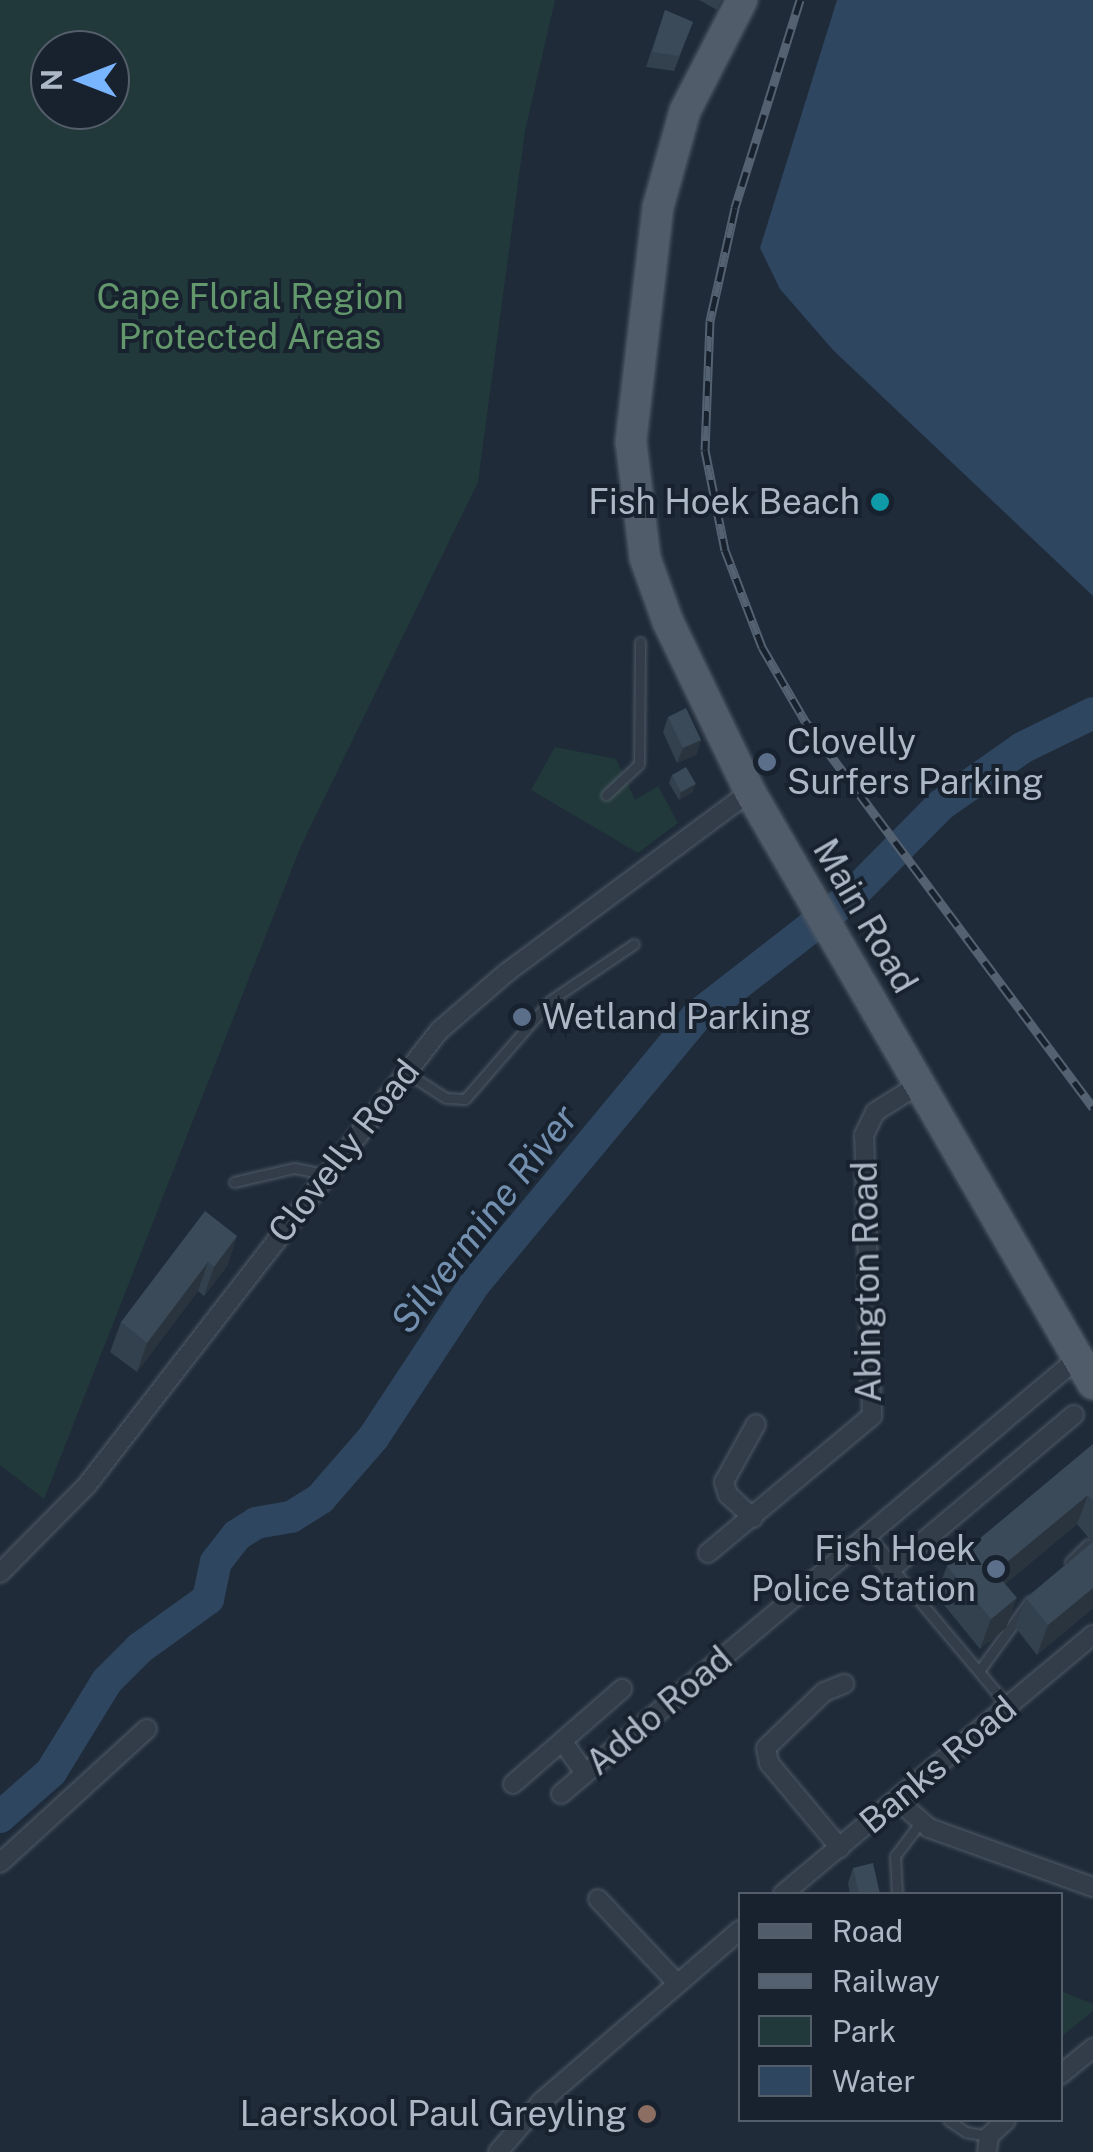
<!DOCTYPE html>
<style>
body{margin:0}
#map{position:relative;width:1093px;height:2152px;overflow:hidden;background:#1f2b39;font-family:"Public Sans",sans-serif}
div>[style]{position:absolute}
.green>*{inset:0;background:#21393a}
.water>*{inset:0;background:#2f4660}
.river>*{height:32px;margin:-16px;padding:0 16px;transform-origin:16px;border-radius:16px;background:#2f4660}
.roads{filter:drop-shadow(0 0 2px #505b67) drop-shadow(0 0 2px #505b67)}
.service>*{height:9px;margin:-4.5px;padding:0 4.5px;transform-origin:4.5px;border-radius:4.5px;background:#333d49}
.minor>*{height:18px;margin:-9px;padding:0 9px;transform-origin:9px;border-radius:9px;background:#333d49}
.primary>*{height:30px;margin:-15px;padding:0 15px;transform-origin:15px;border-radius:15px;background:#505c6a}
.rail>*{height:9px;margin-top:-4.5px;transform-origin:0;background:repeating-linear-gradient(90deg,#18222e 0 15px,#546171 0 30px);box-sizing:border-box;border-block:2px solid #546171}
.wall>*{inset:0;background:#33404d}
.shaded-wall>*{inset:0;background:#29343e}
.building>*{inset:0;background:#3b4a59}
.dots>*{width:28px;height:28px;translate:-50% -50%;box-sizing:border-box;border:5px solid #18222e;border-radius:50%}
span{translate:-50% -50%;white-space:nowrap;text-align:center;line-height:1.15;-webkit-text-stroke:8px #18222e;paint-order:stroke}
.park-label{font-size:35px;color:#63986c}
.poi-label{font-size:35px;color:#adb8c6}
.right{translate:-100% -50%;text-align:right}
.left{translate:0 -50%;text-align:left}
.street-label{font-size:35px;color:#adb8c6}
.water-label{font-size:38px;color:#7390b1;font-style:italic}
.legend{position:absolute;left:738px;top:1892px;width:325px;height:230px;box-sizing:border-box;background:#18222e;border:2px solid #545e6b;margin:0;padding:12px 18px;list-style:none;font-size:30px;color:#adb8c6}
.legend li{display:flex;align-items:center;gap:20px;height:50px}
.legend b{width:50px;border:2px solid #545e6b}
.north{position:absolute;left:30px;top:30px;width:100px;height:100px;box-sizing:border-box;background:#18222e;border:2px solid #545e6b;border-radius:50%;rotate:270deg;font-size:28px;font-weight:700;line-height:40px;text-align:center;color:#adb8c6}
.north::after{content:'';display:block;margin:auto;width:35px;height:45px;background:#79b4ff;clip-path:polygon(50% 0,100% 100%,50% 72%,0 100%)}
</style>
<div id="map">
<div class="green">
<i style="clip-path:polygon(evenodd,0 0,555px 0,525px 131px,478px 482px,301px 846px,44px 1499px,0 1465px,0 0,110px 50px,110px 110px,50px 110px,50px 50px,110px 50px)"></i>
<i style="clip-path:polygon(555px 747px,616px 759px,635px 800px,658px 786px,678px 823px,638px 853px,531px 790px)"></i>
<i style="clip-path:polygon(1061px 1991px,1093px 2004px,1093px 2011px,1061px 2037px)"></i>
</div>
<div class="water">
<i style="clip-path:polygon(837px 0,1093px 0,1093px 596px,833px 350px,780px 289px,760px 248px)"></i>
</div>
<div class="river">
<i style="left:0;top:1817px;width:68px;rotate:-41.4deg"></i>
<i style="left:51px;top:1772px;width:107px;rotate:-58.4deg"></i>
<i style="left:107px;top:1681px;width:47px;rotate:-45deg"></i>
<i style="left:140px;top:1648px;width:84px;rotate:-35.8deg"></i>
<i style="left:208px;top:1599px;width:38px;rotate:-78deg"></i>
<i style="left:216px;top:1562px;width:34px;rotate:-52deg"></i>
<i style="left:237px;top:1535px;width:22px;rotate:-32deg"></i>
<i style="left:256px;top:1523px;width:36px;rotate:-10deg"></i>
<i style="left:291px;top:1517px;width:34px;rotate:-32deg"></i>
<i style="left:320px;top:1499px;width:81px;rotate:-49deg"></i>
<i style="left:373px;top:1438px;width:187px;rotate:-56.6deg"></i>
<i style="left:476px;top:1282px;width:346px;rotate:-50.3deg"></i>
<i style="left:697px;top:1016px;width:194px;rotate:-37.9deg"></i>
<i style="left:850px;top:897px;width:129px;rotate:-45.3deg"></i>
<i style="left:941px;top:805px;width:99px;rotate:-35.1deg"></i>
<i style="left:1022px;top:748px;width:79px;rotate:-26.2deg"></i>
</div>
<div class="roads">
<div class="service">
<i style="left:606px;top:795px;width:45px;rotate:-43.2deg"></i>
<i style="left:639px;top:764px;width:122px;rotate:-89.5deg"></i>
<i style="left:407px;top:1073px;width:46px;rotate:32.7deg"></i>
<i style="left:446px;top:1098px;width:19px;rotate:3deg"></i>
<i style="left:465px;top:1099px;width:131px;rotate:-49deg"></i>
<i style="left:551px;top:1000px;width:100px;rotate:-34deg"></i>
<i style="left:234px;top:1182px;width:62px;rotate:-13.1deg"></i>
<i style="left:294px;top:1168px;width:33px;rotate:11deg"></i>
<i style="left:1070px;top:1562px;width:25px;rotate:-45deg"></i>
<i style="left:892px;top:1568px;width:180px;rotate:50deg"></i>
<i style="left:979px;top:1671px;width:87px;rotate:-53.9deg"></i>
<i style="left:897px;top:1894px;width:38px;rotate:-93deg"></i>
<i style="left:895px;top:1856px;width:41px;rotate:-52.9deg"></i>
<i style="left:948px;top:2120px;width:22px;rotate:34deg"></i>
<i style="left:966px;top:2132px;width:23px;rotate:10deg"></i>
</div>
<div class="minor">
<i style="left:753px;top:1518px;width:34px;rotate:-137deg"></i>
<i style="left:728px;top:1495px;width:14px;rotate:-107deg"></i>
<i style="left:724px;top:1482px;width:66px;rotate:-61.1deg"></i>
<i style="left:864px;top:1538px;width:41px;rotate:47deg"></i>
<i style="left:892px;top:1568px;width:238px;rotate:-40.1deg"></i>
<i style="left:708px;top:1553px;width:214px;rotate:-39.9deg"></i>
<i style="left:872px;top:1416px;width:281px;rotate:-91.6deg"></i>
<i style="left:864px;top:1135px;width:25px;rotate:-64deg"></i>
<i style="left:875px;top:1112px;width:51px;rotate:-32.1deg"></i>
<i style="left:0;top:1573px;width:124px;rotate:-45.3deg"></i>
<i style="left:87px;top:1485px;width:574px;rotate:-52.21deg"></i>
<i style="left:439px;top:1031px;width:89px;rotate:-40.9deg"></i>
<i style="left:506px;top:973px;width:304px;rotate:-36.6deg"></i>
<i style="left:563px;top:1742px;width:38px;rotate:55deg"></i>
<i style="left:513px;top:1784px;width:145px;rotate:-41.1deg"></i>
<i style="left:561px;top:1794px;width:676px;rotate:-40.14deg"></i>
<i style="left:897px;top:1800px;width:43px;rotate:41.2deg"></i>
<i style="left:929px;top:1828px;width:174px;rotate:19.8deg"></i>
<i style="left:840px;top:1848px;width:111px;rotate:-129.9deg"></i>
<i style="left:769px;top:1763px;width:15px;rotate:-101deg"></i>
<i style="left:766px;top:1748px;width:81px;rotate:-44deg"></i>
<i style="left:824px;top:1692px;width:22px;rotate:-22deg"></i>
<i style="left:0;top:1863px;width:199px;rotate:-42.4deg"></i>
<i style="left:783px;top:1894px;width:404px;rotate:-39.9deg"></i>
<i style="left:598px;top:1899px;width:115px;rotate:46.8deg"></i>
<i style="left:1060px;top:2075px;width:43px;rotate:-39.3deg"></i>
<i style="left:498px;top:2152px;width:67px;rotate:-49.2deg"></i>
<i style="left:542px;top:2101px;width:262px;rotate:-40.8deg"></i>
<i style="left:987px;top:2152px;width:16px;rotate:-83deg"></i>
<i style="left:989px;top:2136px;width:23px;rotate:-43deg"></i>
</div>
<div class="primary">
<i style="left:742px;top:0;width:125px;rotate:117.2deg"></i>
<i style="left:685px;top:111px;width:100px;rotate:105.7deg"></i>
<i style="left:658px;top:207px;width:237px;rotate:96.6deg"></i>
<i style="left:631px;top:442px;width:117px;rotate:83.1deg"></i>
<i style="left:645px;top:558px;width:68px;rotate:70.2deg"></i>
<i style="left:668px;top:622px;width:189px;rotate:64.2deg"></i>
<i style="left:750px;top:792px;width:684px;rotate:59.91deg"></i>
</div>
</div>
<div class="rail">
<i style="left:800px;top:0;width:218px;rotate:107.4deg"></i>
<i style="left:735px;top:208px;width:116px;rotate:102.5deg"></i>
<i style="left:710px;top:321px;width:129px;rotate:92.2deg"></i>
<i style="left:705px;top:450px;width:102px;rotate:78.7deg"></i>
<i style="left:725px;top:550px;width:104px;rotate:69.1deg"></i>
<i style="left:762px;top:647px;width:86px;rotate:59.8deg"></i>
<i style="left:805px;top:721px;width:482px;rotate:53.3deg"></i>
</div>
<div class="wall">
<i style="clip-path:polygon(699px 0,722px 0,717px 10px)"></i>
<i style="clip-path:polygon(665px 10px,693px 22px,674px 71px,646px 67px)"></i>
<i style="clip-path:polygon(668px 717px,701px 740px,696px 755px,677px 763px,663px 732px)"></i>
<i style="clip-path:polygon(672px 775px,693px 792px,679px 800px,669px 783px)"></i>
<i style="clip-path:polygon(237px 1236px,227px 1266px,204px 1296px,198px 1291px,137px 1372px,110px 1352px,121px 1322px)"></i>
<i style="clip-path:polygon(1093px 1444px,1093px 1608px,1037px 1655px,1015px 1627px,1026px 1598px,1092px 1542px,1077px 1524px,1005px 1584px,1006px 1628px,980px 1649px,936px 1595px,947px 1566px)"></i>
<i style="clip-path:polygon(853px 1868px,880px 1894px,850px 1894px,848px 1883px)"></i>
</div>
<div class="shaded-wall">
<i style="clip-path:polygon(701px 740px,696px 755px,677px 763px,683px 748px)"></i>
<i style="clip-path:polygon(696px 784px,693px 792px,679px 800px,681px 792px)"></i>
<i style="clip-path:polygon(237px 1236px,227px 1266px,204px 1296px,214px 1267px)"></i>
<i style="clip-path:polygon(208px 1262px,198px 1291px,137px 1372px,147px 1343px)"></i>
<i style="clip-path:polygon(1088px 1495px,1077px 1524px,984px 1602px,995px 1572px)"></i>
<i style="clip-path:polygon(1093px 1588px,1093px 1608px,1037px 1655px,1048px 1625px)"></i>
<i style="clip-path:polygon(1017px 1598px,1006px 1628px,980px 1649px,991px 1619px)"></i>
</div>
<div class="building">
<i style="clip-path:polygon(665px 10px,693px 22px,679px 56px,652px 52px)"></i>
<i style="clip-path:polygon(686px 708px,701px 740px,683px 748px,668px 717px)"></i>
<i style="clip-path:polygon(686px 767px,696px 784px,681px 792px,672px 775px)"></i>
<i style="clip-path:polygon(205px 1211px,237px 1236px,214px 1267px,208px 1262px,147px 1343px,121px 1322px)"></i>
<i style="clip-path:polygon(1093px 1444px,1093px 1501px,1088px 1495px,995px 1572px,1017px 1598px,991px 1619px,947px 1566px)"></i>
<i style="clip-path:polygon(1093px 1542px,1093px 1588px,1048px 1625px,1026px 1598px)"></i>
<i style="clip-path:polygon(873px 1863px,880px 1894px,859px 1894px,853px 1868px)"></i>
</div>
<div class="dots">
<i style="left:880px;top:502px;background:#0f9aa8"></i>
<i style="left:767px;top:762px;background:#5c6f8a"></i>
<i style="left:522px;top:1017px;background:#5c6f8a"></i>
<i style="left:996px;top:1569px;background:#5c6f8a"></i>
<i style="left:647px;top:2114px;background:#8d6e63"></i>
</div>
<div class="park-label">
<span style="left:250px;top:317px">Cape Floral Region<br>Protected Areas</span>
</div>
<div class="poi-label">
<span class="right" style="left:860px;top:502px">Fish Hoek Beach</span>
<span class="left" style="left:787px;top:762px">Clovelly<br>Surfers Parking</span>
<span class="left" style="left:542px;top:1017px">Wetland Parking</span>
<span class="right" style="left:976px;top:1569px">Fish Hoek<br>Police Station</span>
<span class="right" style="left:627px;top:2114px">Laerskool Paul Greyling</span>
</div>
<div class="street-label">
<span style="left:865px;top:916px;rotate:60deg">Main Road</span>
<span style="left:344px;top:1151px;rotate:-52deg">Clovelly Road</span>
<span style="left:867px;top:1282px;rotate:-91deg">Abington Road</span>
<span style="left:659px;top:1711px;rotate:-40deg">Addo Road</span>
<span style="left:938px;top:1765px;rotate:-40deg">Banks Road</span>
</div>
<div class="water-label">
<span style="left:484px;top:1219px;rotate:-52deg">Silvermine River</span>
</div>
<ul class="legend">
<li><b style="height:12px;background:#505c6a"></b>Road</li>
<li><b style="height:12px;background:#546171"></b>Railway</li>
<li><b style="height:28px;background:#21393a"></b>Park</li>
<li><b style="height:28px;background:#2f4660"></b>Water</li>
</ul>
<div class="north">N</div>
</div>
